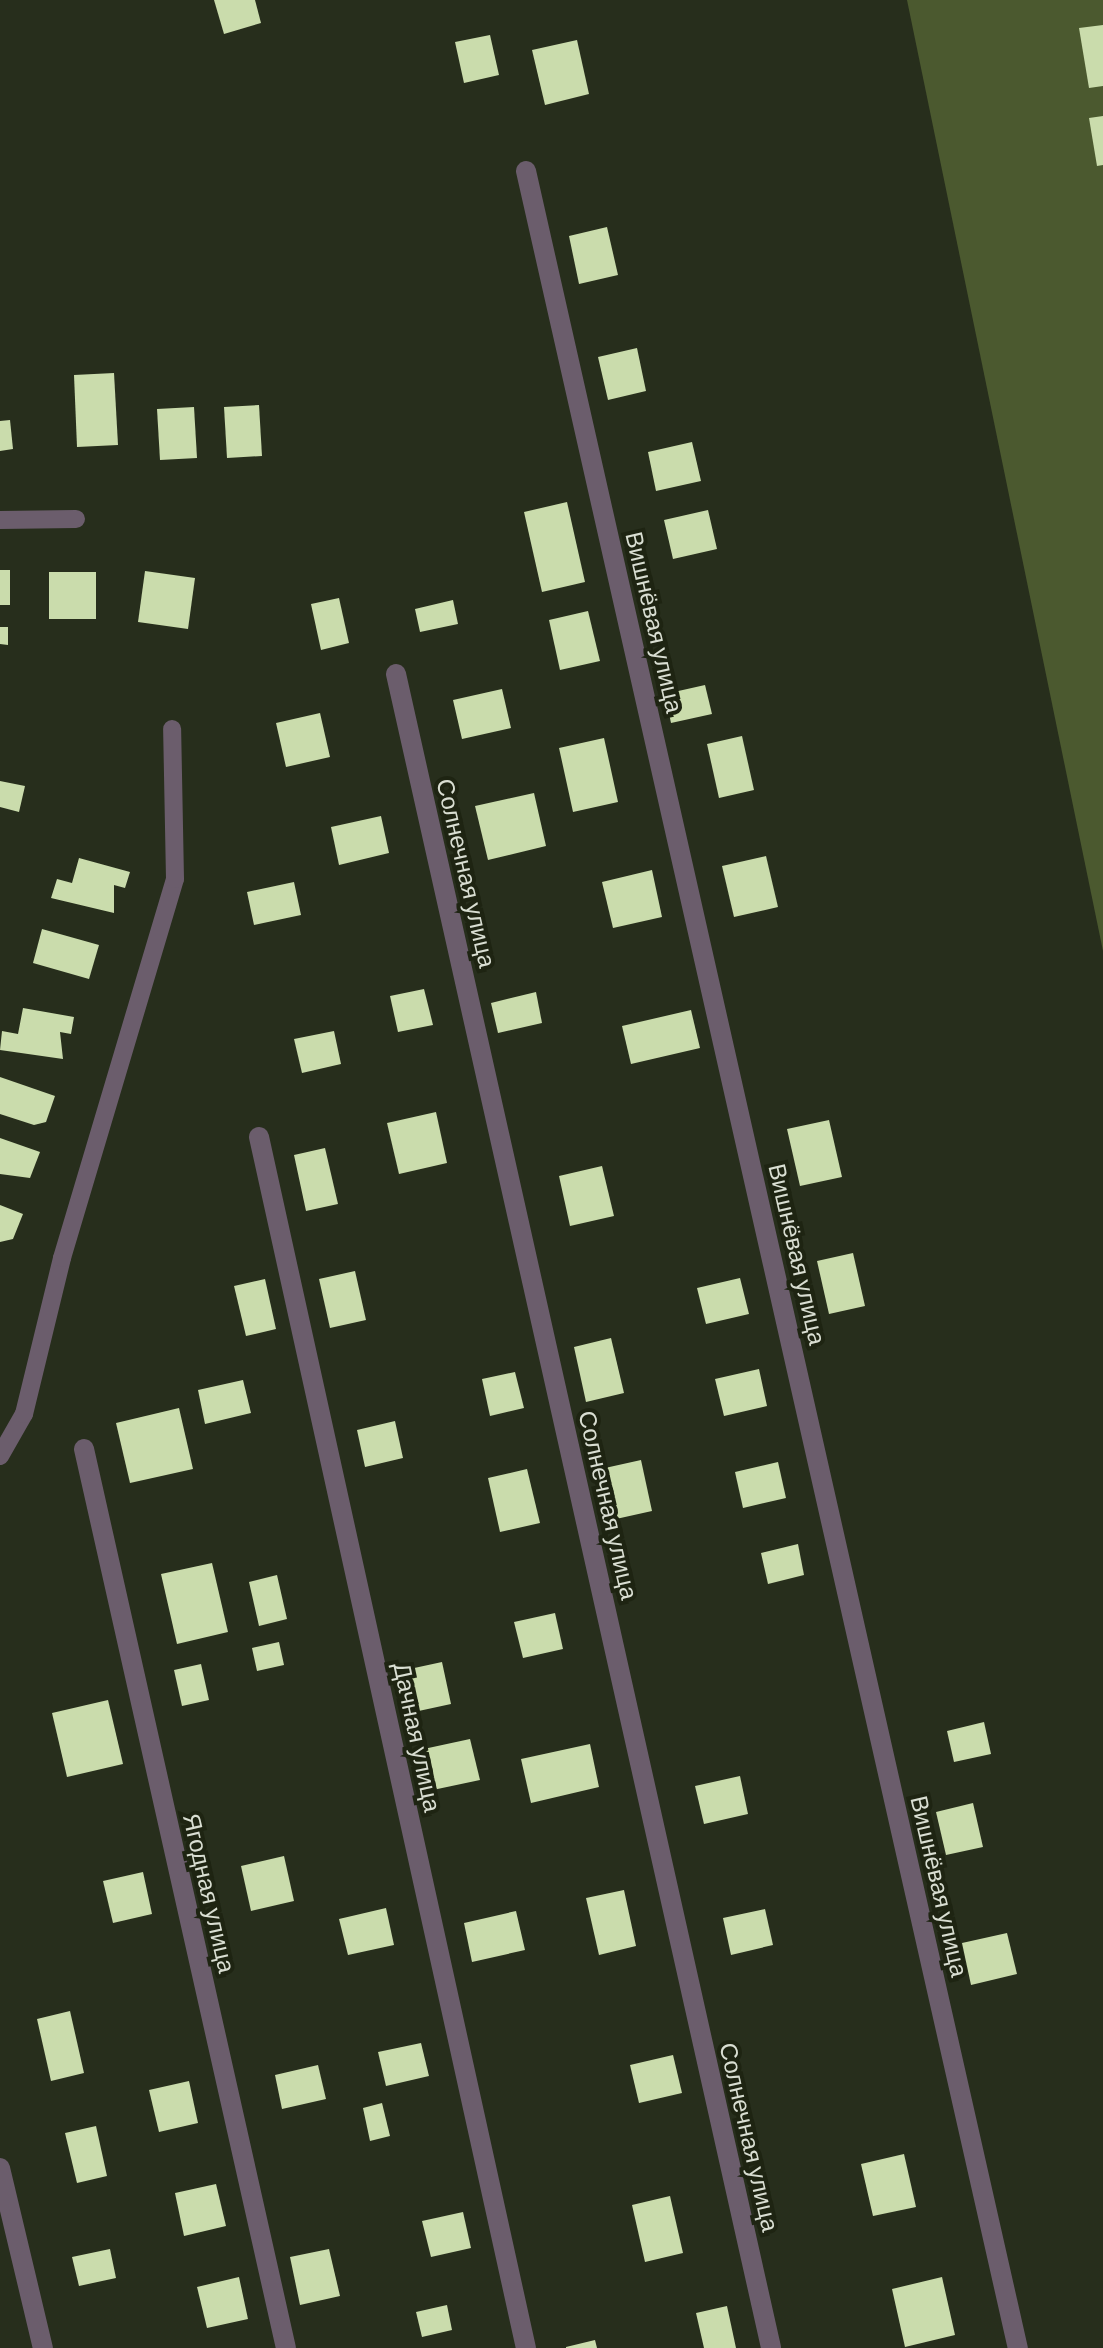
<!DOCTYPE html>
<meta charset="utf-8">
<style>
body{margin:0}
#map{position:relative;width:1103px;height:2348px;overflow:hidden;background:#272e1c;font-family:Barlow,sans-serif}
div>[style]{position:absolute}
.green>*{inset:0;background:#4b592f}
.building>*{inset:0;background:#cadcac}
.lane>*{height:18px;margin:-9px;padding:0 9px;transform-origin:9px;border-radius:9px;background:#6b5d6c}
.street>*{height:20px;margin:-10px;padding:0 10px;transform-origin:10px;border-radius:10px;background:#6b5d6c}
span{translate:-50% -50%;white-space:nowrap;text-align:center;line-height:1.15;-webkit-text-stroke:8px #1e2412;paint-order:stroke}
.street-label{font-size:24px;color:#d9ded2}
</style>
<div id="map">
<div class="green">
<i style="clip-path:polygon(907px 0,1103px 0,1103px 951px)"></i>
</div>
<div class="building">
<i style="clip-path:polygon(214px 0,255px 0,261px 23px,224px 34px)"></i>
<i style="clip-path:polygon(1103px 25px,1103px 86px,1089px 88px,1079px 28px)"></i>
<i style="clip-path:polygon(490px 35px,499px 75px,464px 83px,455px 42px)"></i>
<i style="clip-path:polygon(577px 40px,589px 94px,545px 105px,532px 50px)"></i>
<i style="clip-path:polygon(1103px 116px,1103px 165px,1097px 166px,1089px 118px)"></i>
<i style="clip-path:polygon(607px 227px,618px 275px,579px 284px,569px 236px)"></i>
<i style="clip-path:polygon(637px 348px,646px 391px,608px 400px,598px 357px)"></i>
<i style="clip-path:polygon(114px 373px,118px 445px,77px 447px,74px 375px)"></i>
<i style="clip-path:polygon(259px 405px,262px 456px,227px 458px,224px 407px)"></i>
<i style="clip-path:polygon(194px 407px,197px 458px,160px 460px,157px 409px)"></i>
<i style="clip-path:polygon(10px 420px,13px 449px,0 451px,0 421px)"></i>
<i style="clip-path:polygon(692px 442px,701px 481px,656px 491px,648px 452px)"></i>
<i style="clip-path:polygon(567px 502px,585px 582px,542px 592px,524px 512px)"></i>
<i style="clip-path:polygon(708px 510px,717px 549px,673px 559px,664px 520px)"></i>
<i style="clip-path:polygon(0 570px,10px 570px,10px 605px,0 605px)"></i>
<i style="clip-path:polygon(145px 571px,195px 578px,188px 629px,138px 622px)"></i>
<i style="clip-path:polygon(49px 572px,96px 572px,96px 619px,49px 619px)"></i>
<i style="clip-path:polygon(339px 598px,349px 643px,321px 650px,311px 604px)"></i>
<i style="clip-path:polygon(453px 600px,458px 624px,420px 632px,415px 609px)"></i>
<i style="clip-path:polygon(588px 611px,600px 661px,560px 670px,549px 620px)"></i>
<i style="clip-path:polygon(0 627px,8px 627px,8px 645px,0 644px)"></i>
<i style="clip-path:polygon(705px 685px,712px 714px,671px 723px,665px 694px)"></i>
<i style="clip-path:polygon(502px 689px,511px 728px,462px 739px,453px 700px)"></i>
<i style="clip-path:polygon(320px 713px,330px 757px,286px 767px,276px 723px)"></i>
<i style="clip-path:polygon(742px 736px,754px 790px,719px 798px,707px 744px)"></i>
<i style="clip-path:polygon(604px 738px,618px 802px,573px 812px,559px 748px)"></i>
<i style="clip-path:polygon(0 781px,25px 786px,19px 812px,0 807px)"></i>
<i style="clip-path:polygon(534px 793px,546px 846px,488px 860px,475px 806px)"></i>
<i style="clip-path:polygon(381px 816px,389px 853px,339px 865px,331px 827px)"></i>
<i style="clip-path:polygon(766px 856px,778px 907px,734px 917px,722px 866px)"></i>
<i style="clip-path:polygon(79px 858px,130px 872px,125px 888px,114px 885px,114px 913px,51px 898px,57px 879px,72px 883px)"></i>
<i style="clip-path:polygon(652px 870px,662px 917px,613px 928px,602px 882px)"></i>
<i style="clip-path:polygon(294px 882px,301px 915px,254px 925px,247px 892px)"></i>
<i style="clip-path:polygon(42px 929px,99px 945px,89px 979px,33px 963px)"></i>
<i style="clip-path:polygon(424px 989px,433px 1025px,398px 1032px,390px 996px)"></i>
<i style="clip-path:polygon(536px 992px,542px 1023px,498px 1033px,491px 1003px)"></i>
<i style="clip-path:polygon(23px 1008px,74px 1017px,71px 1034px,60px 1032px,63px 1059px,0 1050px,2px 1031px,18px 1034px)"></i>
<i style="clip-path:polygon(691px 1010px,700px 1048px,631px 1064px,622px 1026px)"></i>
<i style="clip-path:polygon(334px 1031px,341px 1064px,302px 1073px,294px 1039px)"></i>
<i style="clip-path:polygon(0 1077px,55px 1096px,46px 1122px,34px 1125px,0 1114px)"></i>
<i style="clip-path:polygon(436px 1112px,447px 1163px,399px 1174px,387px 1123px)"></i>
<i style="clip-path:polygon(829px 1120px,842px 1177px,800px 1186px,787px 1129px)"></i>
<i style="clip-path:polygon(0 1138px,40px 1152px,30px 1178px,0 1174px)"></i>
<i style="clip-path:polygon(325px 1148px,338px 1204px,306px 1211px,294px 1155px)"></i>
<i style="clip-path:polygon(602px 1166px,614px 1216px,570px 1226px,559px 1176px)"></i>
<i style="clip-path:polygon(0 1205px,23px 1214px,13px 1239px,0 1242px)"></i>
<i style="clip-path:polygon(853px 1253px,865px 1306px,829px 1314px,817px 1261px)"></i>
<i style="clip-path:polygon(355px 1271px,366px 1320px,330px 1328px,319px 1279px)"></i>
<i style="clip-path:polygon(740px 1278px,749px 1314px,706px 1324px,697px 1288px)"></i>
<i style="clip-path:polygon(265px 1279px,276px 1329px,246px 1336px,234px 1286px)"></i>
<i style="clip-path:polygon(611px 1338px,624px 1393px,586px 1402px,574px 1347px)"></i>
<i style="clip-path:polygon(759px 1369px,767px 1406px,724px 1416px,715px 1379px)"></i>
<i style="clip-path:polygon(515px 1372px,524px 1408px,490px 1416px,482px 1379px)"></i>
<i style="clip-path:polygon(243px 1380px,251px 1413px,205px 1424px,198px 1390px)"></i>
<i style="clip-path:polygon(179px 1408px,193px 1469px,130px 1483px,116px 1423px)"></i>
<i style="clip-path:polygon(395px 1421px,403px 1458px,365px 1467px,357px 1430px)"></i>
<i style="clip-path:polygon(641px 1460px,652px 1511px,616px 1519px,605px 1468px)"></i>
<i style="clip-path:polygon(778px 1462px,786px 1498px,743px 1508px,735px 1472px)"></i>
<i style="clip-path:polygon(527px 1469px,540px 1523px,500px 1532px,488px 1478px)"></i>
<i style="clip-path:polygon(798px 1544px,804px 1575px,768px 1584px,761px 1553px)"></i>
<i style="clip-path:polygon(212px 1563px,228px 1632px,177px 1644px,161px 1574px)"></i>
<i style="clip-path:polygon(277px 1575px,287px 1619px,259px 1626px,249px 1582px)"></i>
<i style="clip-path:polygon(555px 1613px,563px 1649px,523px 1658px,514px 1622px)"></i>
<i style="clip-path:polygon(279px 1642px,284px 1665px,257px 1671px,252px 1648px)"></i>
<i style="clip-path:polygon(442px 1662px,451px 1704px,414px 1712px,405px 1670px)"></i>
<i style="clip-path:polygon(201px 1664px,209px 1700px,182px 1706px,174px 1670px)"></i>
<i style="clip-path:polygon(108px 1700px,123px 1764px,67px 1777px,52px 1713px)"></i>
<i style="clip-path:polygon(984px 1722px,991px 1754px,954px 1762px,947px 1731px)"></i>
<i style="clip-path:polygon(470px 1739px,480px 1780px,428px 1791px,419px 1750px)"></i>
<i style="clip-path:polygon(590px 1744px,599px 1787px,531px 1803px,521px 1759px)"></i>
<i style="clip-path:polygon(740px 1776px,748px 1814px,704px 1824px,695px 1786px)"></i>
<i style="clip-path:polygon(973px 1803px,983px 1847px,946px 1855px,936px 1812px)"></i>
<i style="clip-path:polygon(284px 1856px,294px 1901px,251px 1911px,241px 1866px)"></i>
<i style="clip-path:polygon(143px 1872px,152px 1914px,113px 1923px,103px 1881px)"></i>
<i style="clip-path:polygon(624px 1890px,636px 1946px,599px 1955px,586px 1898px)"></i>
<i style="clip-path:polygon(386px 1908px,394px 1945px,348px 1955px,339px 1919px)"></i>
<i style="clip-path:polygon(765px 1909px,773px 1945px,731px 1955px,723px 1918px)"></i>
<i style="clip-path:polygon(516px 1911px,525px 1950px,472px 1962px,464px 1923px)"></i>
<i style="clip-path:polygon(1007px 1933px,1017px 1974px,971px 1985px,962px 1943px)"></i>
<i style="clip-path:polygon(70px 2011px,84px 2073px,51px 2081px,37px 2019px)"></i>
<i style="clip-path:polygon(421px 2043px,429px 2076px,386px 2086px,378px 2052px)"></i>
<i style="clip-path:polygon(673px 2055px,682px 2093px,639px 2103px,630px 2065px)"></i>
<i style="clip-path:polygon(318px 2065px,326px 2099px,282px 2109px,275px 2075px)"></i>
<i style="clip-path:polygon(189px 2081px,198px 2123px,159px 2132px,149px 2090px)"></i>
<i style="clip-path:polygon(382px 2103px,390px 2136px,370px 2141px,363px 2108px)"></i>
<i style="clip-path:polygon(96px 2126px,107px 2176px,77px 2183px,65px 2133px)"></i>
<i style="clip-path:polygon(904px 2154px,916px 2207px,873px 2216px,861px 2164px)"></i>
<i style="clip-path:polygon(216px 2184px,226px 2226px,184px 2236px,175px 2193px)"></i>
<i style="clip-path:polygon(670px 2196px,683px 2253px,645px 2262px,632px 2205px)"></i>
<i style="clip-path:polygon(463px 2212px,471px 2248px,431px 2257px,422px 2221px)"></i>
<i style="clip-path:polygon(110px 2249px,116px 2278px,79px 2286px,72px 2257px)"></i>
<i style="clip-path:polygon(329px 2249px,340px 2296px,300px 2305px,290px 2257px)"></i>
<i style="clip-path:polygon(239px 2277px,248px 2319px,207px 2328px,197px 2287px)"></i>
<i style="clip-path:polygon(942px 2277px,955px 2335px,905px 2347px,892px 2289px)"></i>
<i style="clip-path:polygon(447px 2305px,452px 2330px,422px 2337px,416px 2312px)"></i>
<i style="clip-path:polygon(727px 2306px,736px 2348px,704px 2348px,696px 2313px)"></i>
<i style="clip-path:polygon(595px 2340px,597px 2348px,566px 2348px,566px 2347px)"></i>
</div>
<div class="lane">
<i style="left:0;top:520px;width:76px;rotate:-0.8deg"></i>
<i style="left:0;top:1456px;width:48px;rotate:-60.3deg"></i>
<i style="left:24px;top:1414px;width:161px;rotate:-76.3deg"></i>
<i style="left:62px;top:1258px;width:395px;rotate:-73.4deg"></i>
<i style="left:175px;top:879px;width:150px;rotate:-91.1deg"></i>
</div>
<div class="street">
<i style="left:526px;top:171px;width:2232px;rotate:77.27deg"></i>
<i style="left:396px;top:674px;width:1715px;rotate:77.37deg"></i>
<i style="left:259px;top:1137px;width:1240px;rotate:77.57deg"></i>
<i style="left:84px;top:1449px;width:921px;rotate:77.34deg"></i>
<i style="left:0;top:2168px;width:185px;rotate:76.6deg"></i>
</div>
<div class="street-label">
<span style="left:655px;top:622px;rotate:77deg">Вишнёвая улица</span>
<span style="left:467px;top:873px;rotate:77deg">Солнечная улица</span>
<span style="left:798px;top:1254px;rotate:77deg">Вишнёвая улица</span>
<span style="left:609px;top:1505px;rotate:77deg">Солнечная улица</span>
<span style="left:418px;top:1737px;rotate:78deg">Дачная улица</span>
<span style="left:940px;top:1886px;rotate:77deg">Вишнёвая улица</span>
<span style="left:210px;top:1893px;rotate:77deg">Ягодная улица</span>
<span style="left:750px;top:2137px;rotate:77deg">Солнечная улица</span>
</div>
</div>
